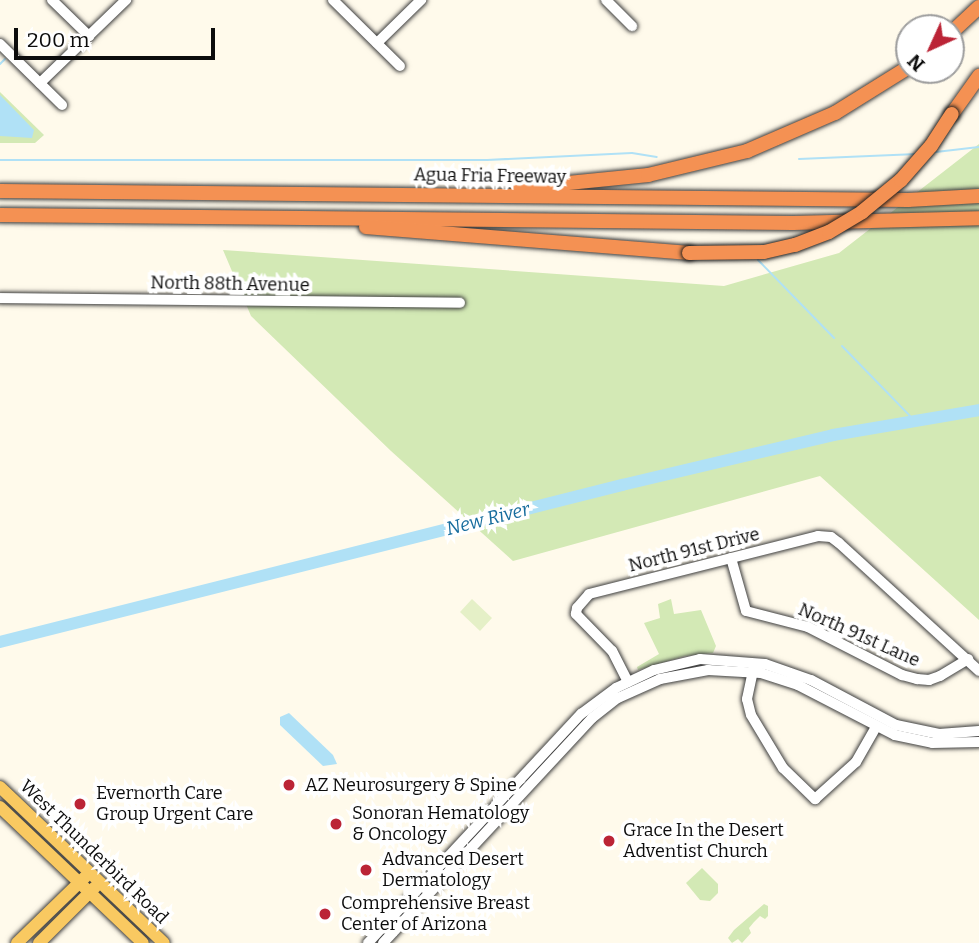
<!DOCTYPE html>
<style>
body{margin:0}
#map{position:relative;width:979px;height:943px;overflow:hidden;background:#fffaeb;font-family:Bitter,serif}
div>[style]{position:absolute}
.green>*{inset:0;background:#d3e9b5}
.pitch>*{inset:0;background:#e5f0c7}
.water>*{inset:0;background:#b0e1f6}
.stream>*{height:2px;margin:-1px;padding:0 1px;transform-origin:1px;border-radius:1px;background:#b0e1f6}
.river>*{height:12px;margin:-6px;padding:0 6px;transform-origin:6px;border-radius:6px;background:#b0e1f6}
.roads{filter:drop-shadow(0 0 2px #3f3f3f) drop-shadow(0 0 2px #3f3f3f)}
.minor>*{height:10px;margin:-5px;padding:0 5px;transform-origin:5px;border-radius:5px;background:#fff}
.major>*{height:12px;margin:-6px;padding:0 6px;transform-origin:6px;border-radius:6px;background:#f9c961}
.highway>*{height:14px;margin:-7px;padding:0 7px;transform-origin:7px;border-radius:7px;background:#f49153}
.bridges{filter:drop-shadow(0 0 2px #1d1d1d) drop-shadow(0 0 2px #1d1d1d)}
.highway-bridge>*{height:14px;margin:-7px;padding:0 7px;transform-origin:7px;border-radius:7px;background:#f49153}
.dots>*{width:19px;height:19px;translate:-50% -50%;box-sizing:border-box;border:4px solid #fff;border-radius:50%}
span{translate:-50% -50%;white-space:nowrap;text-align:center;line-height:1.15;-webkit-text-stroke:7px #fff;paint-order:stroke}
.street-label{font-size:18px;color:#0c0c0c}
.poi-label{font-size:18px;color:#0c0c0c}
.left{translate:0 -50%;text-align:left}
.water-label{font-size:19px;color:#166c9d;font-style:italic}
.north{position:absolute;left:895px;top:14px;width:70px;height:70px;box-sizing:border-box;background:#fff;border:2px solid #9e9e9e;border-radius:50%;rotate:225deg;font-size:19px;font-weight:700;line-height:28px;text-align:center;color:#0c0c0c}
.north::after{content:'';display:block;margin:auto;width:24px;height:32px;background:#bb2436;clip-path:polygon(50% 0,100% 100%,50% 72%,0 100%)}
.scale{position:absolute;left:14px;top:28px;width:201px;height:32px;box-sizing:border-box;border:4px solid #0c0c0c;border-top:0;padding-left:9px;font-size:21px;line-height:24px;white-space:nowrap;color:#0c0c0c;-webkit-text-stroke:5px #fff;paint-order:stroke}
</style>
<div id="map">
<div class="green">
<i style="clip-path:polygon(0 92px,44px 135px,35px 143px,0 143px)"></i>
<i style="clip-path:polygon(979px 144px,979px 620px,820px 476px,513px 561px,391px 451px,251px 316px,223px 250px,724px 286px,839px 253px)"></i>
<i style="clip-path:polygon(671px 599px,674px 614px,701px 610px,716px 646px,713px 653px,685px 656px,638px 670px,637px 667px,659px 654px,644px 623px,660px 618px,658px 604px)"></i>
<i style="clip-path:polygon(702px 868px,718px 884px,718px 893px,710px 901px,700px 900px,686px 883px)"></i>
<i style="clip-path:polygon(764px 904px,768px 906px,768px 916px,765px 919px,760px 916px,754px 922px,749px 928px,751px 933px,742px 943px,738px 939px,732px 943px,728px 938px,734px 930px)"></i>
</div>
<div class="pitch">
<i style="clip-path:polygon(472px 599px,492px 618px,480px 631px,460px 612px)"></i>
</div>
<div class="water">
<i style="clip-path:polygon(0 95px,34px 130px,32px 138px,0 136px)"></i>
<i style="clip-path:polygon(289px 713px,333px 755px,337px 764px,323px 766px,280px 725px,280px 717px)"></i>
</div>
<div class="stream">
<i style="left:0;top:64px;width:7px;rotate:-45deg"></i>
<i style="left:936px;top:152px;width:43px;rotate:-6.6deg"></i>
<i style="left:799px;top:159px;width:118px;rotate:-2.4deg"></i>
<i style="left:0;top:160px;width:487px"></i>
<i style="left:487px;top:160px;width:145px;rotate:-2.8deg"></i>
<i style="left:632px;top:153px;width:25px;rotate:9deg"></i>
<i style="left:758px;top:260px;width:109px;rotate:45.7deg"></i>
<i style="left:842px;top:346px;width:102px;rotate:45.8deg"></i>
</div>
<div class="river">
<i style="left:0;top:642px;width:642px;rotate:-14.17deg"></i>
<i style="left:622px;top:485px;width:217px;rotate:-13.3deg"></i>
<i style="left:833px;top:435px;width:148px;rotate:-9.7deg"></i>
</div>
<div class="roads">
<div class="minor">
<i style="left:52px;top:0;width:52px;rotate:44.2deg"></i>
<i style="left:333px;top:0;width:94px;rotate:44.6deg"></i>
<i style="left:606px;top:0;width:37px;rotate:45deg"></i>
<i style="left:377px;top:43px;width:62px;rotate:-44.3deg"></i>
<i style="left:0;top:44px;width:87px;rotate:44.5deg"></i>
<i style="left:40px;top:83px;width:120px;rotate:-44deg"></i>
<i style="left:0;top:298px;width:460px;rotate:0.6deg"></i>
<i style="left:731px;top:558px;width:55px;rotate:74.2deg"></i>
<i style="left:746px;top:611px;width:64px;rotate:14.5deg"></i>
<i style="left:808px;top:627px;width:106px;rotate:27.1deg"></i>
<i style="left:902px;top:675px;width:16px;rotate:15deg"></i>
<i style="left:917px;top:679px;width:12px;rotate:5deg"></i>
<i style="left:929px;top:680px;width:12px;rotate:-20deg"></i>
<i style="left:940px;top:676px;width:33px;rotate:-31deg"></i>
<i style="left:754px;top:666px;width:34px;rotate:102deg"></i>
<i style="left:747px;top:699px;width:16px;rotate:76deg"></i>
<i style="left:751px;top:715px;width:62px;rotate:58.9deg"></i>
<i style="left:783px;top:768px;width:45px;rotate:44.1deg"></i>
<i style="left:815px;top:799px;width:55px;rotate:-42.1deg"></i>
<i style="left:856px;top:762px;width:40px;rotate:-60.3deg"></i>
<i style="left:628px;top:682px;width:35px;rotate:-117deg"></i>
<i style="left:612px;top:651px;width:52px;rotate:-134.2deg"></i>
<i style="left:576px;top:614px;width:6px;rotate:-81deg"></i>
<i style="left:577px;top:608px;width:18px;rotate:-49deg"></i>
<i style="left:589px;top:594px;width:236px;rotate:-14.2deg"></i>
<i style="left:818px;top:536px;width:13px;rotate:4deg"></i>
<i style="left:831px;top:537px;width:10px;rotate:37deg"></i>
<i style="left:839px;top:543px;width:190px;rotate:42.4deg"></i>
<i style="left:368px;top:943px;width:313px;rotate:-47.1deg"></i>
<i style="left:581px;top:714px;width:44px;rotate:-36.6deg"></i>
<i style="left:616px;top:688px;width:42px;rotate:-25.3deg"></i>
<i style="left:654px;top:670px;width:47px;rotate:-13.4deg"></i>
<i style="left:700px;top:659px;width:65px;rotate:4.4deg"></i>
<i style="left:765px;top:664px;width:49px;rotate:19.2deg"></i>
<i style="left:811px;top:680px;width:96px;rotate:27.9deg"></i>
<i style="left:896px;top:725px;width:44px;rotate:11.8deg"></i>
<i style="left:939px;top:734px;width:40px;rotate:-4.3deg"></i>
<i style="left:383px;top:943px;width:307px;rotate:-47.1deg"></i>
<i style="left:592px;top:718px;width:33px;rotate:-38deg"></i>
<i style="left:618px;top:698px;width:46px;rotate:-24.3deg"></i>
<i style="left:660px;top:679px;width:49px;rotate:-10.6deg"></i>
<i style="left:708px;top:670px;width:53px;rotate:3.2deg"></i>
<i style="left:761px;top:673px;width:39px;rotate:18deg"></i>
<i style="left:798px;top:685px;width:109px;rotate:27.3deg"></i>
<i style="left:895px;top:735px;width:38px;rotate:12deg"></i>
<i style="left:932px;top:743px;width:47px;rotate:-1.2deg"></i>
</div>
<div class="major">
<i style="left:0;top:787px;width:226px;rotate:43.6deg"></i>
<i style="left:0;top:807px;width:197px;rotate:43.6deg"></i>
<i style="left:17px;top:943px;width:95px;rotate:-44.1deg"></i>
<i style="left:39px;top:943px;width:79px;rotate:-45deg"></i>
</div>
<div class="highway">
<i style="left:951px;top:33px;width:38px;rotate:-43deg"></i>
<i style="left:952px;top:114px;width:47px;rotate:-54.6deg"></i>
<i style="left:518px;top:188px;width:131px;rotate:-5.7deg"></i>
<i style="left:648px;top:175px;width:102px;rotate:-13.6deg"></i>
<i style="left:747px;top:151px;width:96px;rotate:-23.4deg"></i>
<i style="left:835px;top:113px;width:87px;rotate:-31.9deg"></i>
<i style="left:0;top:191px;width:908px;rotate:0.57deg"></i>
<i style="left:908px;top:200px;width:71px;rotate:-3.2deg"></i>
<i style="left:0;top:215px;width:793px;rotate:0.58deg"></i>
<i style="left:793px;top:223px;width:186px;rotate:-1.5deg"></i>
<i style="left:366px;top:227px;width:324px;rotate:4.6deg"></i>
</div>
</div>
<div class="bridges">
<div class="highway-bridge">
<i style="left:689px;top:253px;width:75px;rotate:-0.8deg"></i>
<i style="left:764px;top:252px;width:32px;rotate:-13deg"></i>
<i style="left:795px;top:245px;width:36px;rotate:-21deg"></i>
<i style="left:829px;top:232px;width:39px;rotate:-31deg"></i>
<i style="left:862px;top:212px;width:50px;rotate:-39.4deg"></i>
<i style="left:901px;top:180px;width:45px;rotate:-48.6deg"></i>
<i style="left:931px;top:146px;width:38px;rotate:-57deg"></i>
</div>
</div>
<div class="dots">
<i style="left:289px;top:785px;background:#bb2436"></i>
<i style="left:80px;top:804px;background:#bb2436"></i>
<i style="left:336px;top:824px;background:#bb2436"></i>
<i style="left:609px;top:841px;background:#bb2436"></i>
<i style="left:366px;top:870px;background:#bb2436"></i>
<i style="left:325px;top:914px;background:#bb2436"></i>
</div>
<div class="street-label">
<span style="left:490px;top:176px;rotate:1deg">Agua Fria Freeway</span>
<span style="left:230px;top:284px;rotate:1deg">North 88th Avenue</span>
<span style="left:694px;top:550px;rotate:-14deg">North 91st Drive</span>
<span style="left:859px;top:635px;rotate:24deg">North 91st Lane</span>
<span style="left:94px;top:852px;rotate:44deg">West Thunderbird Road</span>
</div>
<div class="poi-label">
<span class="left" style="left:305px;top:785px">AZ Neurosurgery &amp; Spine</span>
<span class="left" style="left:96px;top:804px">Evernorth Care<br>Group Urgent Care</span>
<span class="left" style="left:352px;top:824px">Sonoran Hematology<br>&amp; Oncology</span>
<span class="left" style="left:623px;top:841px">Grace In the Desert<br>Adventist Church</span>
<span class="left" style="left:382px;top:870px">Advanced Desert<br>Dermatology</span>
<span class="left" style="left:341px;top:914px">Comprehensive Breast<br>Center of Arizona</span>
</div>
<div class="water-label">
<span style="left:488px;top:519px;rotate:-14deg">New River</span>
</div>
<div class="north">N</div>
<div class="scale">200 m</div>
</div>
